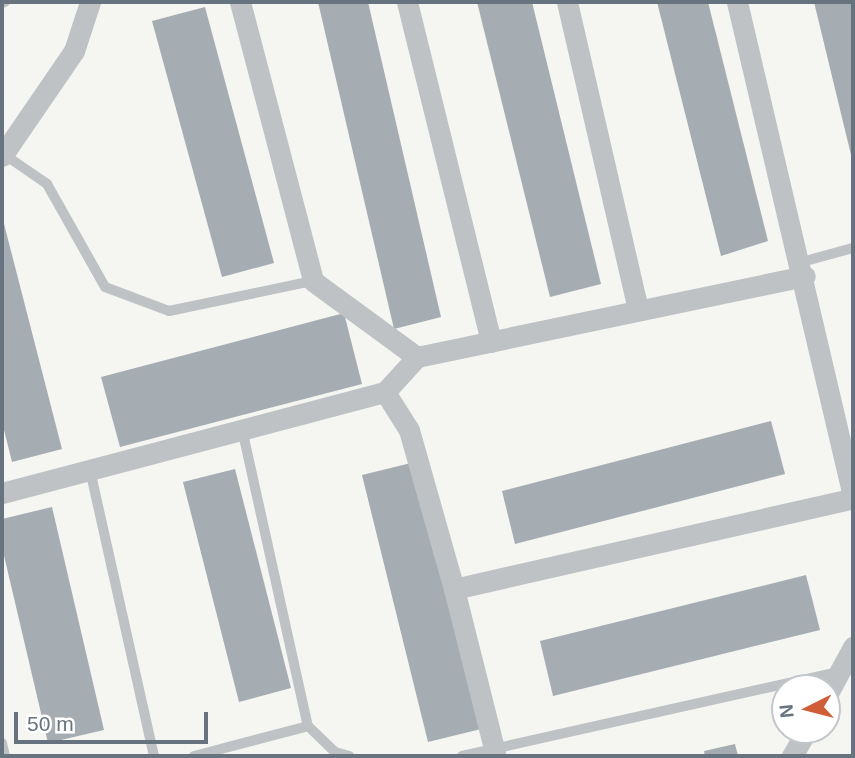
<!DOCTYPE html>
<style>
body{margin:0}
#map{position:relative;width:855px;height:758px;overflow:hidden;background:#f5f5f2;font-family:Arial,sans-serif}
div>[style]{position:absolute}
.building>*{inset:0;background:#a6adb2}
.lane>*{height:10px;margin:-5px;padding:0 5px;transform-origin:5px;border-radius:5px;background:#bec2c5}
.street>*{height:21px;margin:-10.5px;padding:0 10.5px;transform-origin:10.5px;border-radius:10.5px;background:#bec2c5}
span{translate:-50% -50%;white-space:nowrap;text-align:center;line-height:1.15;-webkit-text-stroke:7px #fff;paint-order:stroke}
.frame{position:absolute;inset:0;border:4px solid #677480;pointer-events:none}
.north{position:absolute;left:771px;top:674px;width:70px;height:70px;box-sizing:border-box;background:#fff;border:2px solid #c2c7cc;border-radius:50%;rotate:264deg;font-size:19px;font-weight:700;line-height:28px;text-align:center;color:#677480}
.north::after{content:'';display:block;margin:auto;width:24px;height:32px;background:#d15d36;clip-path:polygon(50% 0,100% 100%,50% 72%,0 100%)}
.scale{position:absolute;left:14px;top:712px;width:194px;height:32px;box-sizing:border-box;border:4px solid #677480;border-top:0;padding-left:9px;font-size:21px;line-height:24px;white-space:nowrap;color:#677480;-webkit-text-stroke:5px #fff;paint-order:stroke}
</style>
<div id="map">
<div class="building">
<i style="clip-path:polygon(318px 2px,368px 2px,441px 317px,394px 329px)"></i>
<i style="clip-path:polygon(477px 2px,532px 2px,601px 284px,550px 297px)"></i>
<i style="clip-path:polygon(657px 2px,708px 2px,768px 241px,721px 256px)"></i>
<i style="clip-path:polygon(814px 2px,853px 2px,853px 159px,852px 159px)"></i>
<i style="clip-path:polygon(205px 7px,274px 263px,222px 277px,152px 21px)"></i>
<i style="clip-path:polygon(3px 220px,62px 449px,12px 462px,2px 422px)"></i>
<i style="clip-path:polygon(344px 313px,362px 384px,120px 447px,101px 377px)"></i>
<i style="clip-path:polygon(771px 421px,785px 474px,515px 544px,502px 491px)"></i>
<i style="clip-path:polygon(415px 462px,481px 729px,428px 742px,362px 475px)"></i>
<i style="clip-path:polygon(235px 469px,291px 688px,239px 702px,183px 482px)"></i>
<i style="clip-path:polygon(52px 507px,104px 730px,48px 743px,2px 547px,2px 519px)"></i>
<i style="clip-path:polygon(806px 575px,820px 630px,553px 696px,540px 641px)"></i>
<i style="clip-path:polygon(735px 744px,738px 756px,705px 756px,704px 751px)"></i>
</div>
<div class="lane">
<i style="left:2px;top:3px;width:3px;rotate:-18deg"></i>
<i style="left:5px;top:155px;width:51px;rotate:34.6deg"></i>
<i style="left:47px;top:184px;width:118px;rotate:60.6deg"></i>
<i style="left:105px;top:287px;width:68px;rotate:20.6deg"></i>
<i style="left:169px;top:311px;width:147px;rotate:-11.8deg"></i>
<i style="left:802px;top:262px;width:53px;rotate:-15.4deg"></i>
<i style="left:242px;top:429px;width:304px;rotate:77.5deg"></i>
<i style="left:90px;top:470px;width:293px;rotate:77.4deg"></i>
<i style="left:2px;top:743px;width:13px;rotate:77deg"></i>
<i style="left:194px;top:756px;width:118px;rotate:-14.7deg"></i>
<i style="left:308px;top:726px;width:37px;rotate:44deg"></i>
<i style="left:335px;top:752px;width:15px;rotate:16deg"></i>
<i style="left:462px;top:756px;width:386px;rotate:-12.6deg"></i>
</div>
<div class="street">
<i style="left:240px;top:2px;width:288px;rotate:75.3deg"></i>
<i style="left:313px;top:281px;width:129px;rotate:36.2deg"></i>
<i style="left:407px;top:2px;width:350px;rotate:76.1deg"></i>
<i style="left:567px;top:2px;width:316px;rotate:77deg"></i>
<i style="left:737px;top:2px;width:507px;rotate:76.79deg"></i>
<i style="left:2px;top:156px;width:127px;rotate:-55.6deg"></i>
<i style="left:74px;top:51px;width:52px;rotate:-71.9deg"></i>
<i style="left:385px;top:392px;width:45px;rotate:57.7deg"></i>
<i style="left:409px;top:430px;width:165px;rotate:74.2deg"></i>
<i style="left:454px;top:589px;width:409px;rotate:-12.8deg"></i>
<i style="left:2px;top:493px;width:396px;rotate:-14.8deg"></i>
<i style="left:385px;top:392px;width:47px;rotate:-47.6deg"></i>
<i style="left:417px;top:357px;width:396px;rotate:-11.8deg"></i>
<i style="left:454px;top:589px;width:168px;rotate:75.9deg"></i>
<i style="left:827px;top:695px;width:55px;rotate:-61.6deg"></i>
<i style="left:792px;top:756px;width:30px;rotate:-60deg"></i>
</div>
<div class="frame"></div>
<div class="north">N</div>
<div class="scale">50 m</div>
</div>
